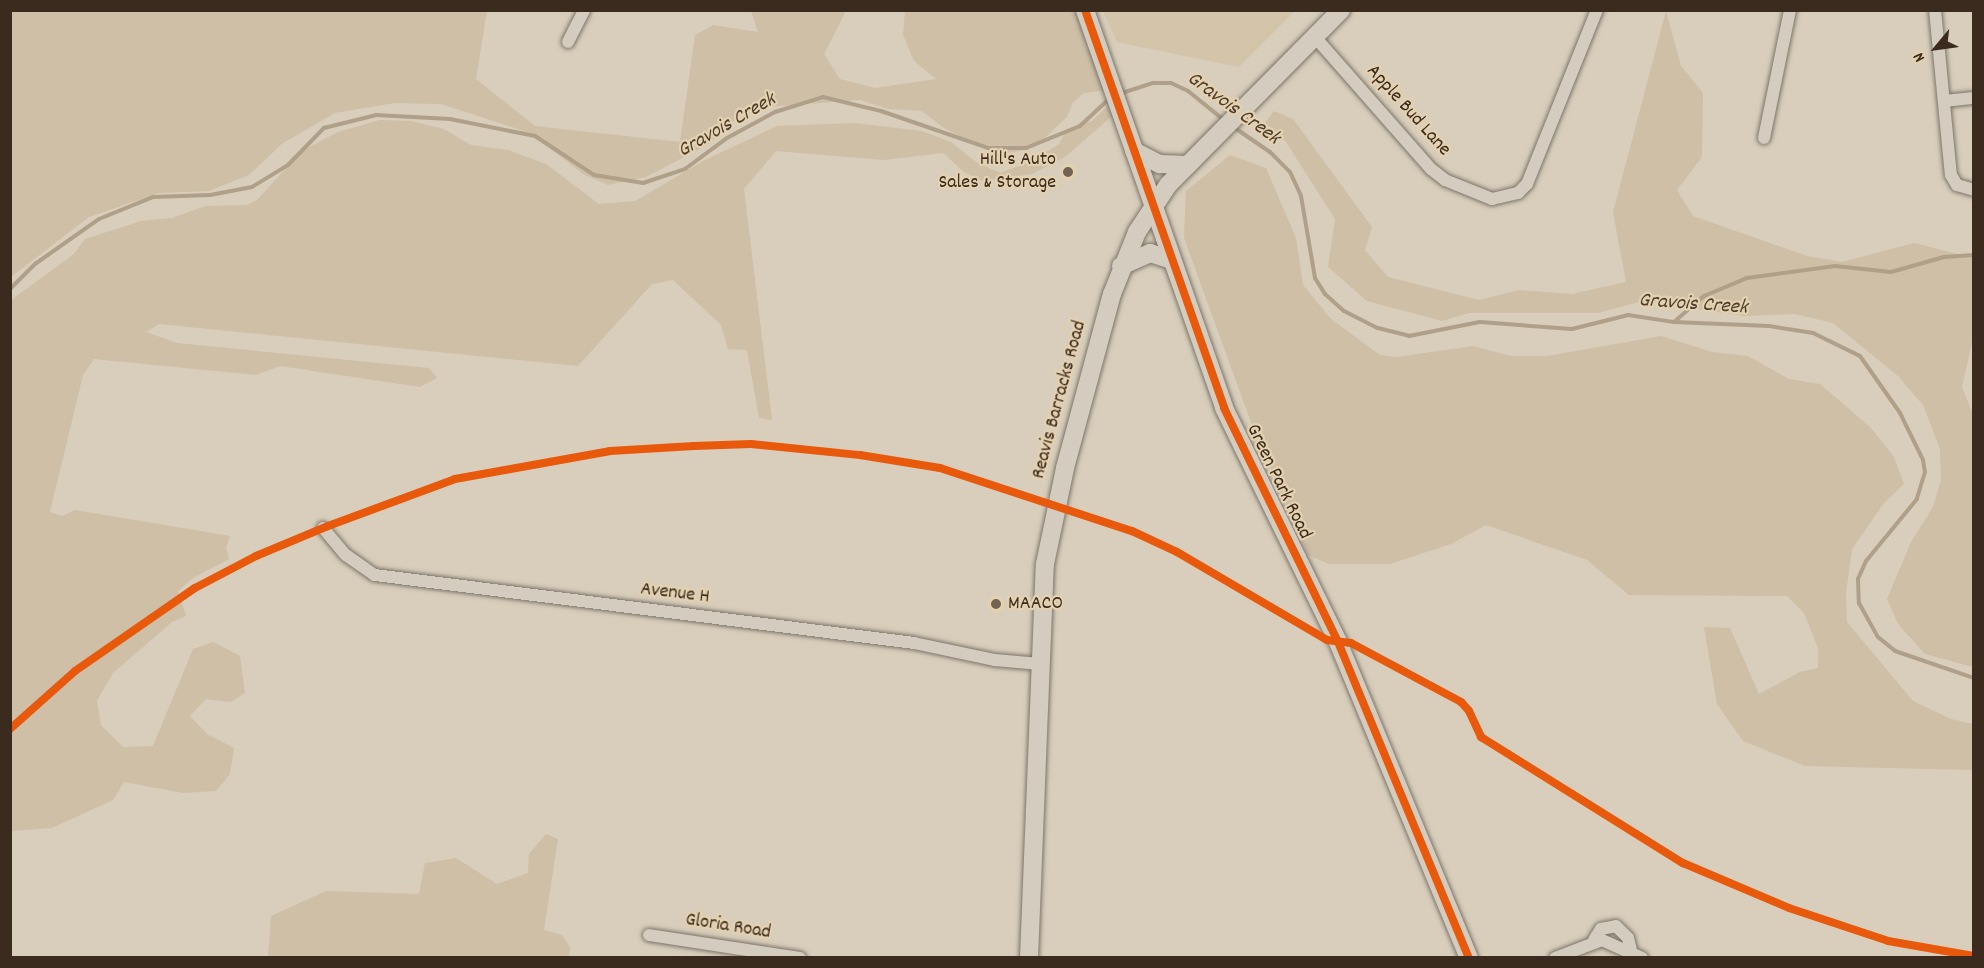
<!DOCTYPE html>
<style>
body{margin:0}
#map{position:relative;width:1984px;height:968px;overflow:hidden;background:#d8cebb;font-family:Dekko,sans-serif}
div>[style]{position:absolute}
.built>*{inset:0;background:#d3c4aa}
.green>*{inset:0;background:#cebfa6}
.stream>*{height:4px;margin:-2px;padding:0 2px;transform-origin:2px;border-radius:2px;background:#b0a089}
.roads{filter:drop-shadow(0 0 2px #7d756a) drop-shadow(0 0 2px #7d756a)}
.street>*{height:12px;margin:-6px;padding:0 6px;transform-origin:6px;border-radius:6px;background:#d4ccbf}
.secondary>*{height:18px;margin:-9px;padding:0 9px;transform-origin:9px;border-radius:9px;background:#d4ccbf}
.cycleway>*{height:8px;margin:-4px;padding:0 4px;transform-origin:4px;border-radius:4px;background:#e8590c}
.dots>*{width:16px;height:16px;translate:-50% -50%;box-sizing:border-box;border:3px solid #e4d1af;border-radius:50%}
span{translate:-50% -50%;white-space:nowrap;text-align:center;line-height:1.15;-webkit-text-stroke:4.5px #e4d1af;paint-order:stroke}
.street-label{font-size:20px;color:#3b2a1e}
.poi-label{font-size:20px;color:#3b2a1e}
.right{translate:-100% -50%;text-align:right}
.left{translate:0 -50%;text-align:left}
.water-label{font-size:21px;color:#4f3e2f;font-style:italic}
.frame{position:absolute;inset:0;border:12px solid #3b2a1e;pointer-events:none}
.north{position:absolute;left:1906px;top:18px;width:60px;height:60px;-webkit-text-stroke:4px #e4d1af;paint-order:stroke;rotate:241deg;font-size:16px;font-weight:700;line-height:24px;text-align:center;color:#3b2a1e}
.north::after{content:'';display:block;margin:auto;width:21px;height:27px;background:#3b2a1e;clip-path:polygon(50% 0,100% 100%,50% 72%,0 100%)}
</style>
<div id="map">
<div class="built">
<i style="clip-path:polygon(1103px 11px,1295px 11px,1239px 67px,1117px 42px)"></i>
</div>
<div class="green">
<i style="clip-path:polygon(11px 11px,487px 11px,476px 79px,535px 126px,680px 142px,695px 35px,713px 25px,758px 32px,751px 11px,846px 11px,824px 54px,840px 79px,875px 88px,936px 79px,914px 61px,903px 35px,905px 11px,1080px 11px,1106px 90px,1084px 93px,1073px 102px,1067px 117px,1035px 147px,1010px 153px,977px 145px,944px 128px,922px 111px,889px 109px,860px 100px,766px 107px,737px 118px,709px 144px,646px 177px,608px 185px,583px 174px,530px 133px,441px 104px,395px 103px,335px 113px,283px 143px,249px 175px,209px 191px,159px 193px,89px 217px,11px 277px)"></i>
<i style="clip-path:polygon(1666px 11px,1681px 66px,1703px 93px,1702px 157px,1677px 190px,1693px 216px,1807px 256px,1842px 262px,1914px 243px,1973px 258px,1973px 338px,1962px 387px,1974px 417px,1973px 667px,1925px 654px,1898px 624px,1887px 599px,1911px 542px,1933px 507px,1941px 480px,1940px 449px,1923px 405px,1898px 376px,1833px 323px,1795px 314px,1744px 316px,1643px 301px,1598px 313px,1469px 313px,1442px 321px,1367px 301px,1328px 267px,1335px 219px,1286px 142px,1265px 123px,1274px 111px,1293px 119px,1372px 227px,1365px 250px,1388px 277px,1479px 300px,1519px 290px,1572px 294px,1626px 282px,1613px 212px)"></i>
<i style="clip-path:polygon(1110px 104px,1112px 116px,1065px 157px,1032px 174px,983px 181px,964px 172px,943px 153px,884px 160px,776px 151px,744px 189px,772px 420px,759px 418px,747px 350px,728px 349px,721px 325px,673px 280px,652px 284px,578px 366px,159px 324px,146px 332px,177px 343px,429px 368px,437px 378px,420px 387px,280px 366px,256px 375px,94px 359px,83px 375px,50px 512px,62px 516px,75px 510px,230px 536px,226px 547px,229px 559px,193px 578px,178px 591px,186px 616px,172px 622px,113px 673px,97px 701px,101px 725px,123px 747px,153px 746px,193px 649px,213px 642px,240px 656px,245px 693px,231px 702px,206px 699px,190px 716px,207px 734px,234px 748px,230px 774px,216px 791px,183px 793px,124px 782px,113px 800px,52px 828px,11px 831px,11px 300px,74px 254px,85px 239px,141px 221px,172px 218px,206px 206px,247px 205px,257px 200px,302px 151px,338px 132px,380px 120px,411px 121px,444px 129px,471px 145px,508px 150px,546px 164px,599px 204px,635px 201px,705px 160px,777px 126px,854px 123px,922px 131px,951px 142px,976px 162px,1000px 173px,1030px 162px,1059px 144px,1067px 129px,1092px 121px)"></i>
<i style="clip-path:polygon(1230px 155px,1266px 168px,1296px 238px,1303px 285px,1331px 319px,1380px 355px,1397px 357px,1473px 346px,1511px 356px,1547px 356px,1661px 336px,1712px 352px,1748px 356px,1789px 379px,1820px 384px,1871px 428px,1894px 457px,1904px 484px,1884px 503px,1852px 549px,1846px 593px,1847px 622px,1913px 701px,1951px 719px,1973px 724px,1973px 770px,1805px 766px,1743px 741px,1717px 704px,1704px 627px,1730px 628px,1759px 694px,1800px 672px,1818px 668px,1818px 648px,1804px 613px,1787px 596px,1629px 595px,1587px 560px,1486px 525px,1451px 544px,1390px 564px,1329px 564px,1308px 555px,1252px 425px,1184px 238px,1186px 191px)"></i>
<i style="clip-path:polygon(546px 834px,558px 839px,544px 930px,562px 935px,570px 947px,569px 957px,268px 957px,271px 916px,326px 891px,419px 894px,425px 863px,456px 858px,497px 884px,528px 873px,529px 854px)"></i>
</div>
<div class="stream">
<i style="left:1119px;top:94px;width:36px;rotate:-18deg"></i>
<i style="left:1153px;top:83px;width:18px"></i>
<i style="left:1171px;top:83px;width:19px;rotate:25deg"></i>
<i style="left:1188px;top:91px;width:46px;rotate:38.9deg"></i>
<i style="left:1232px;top:126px;width:46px;rotate:34.4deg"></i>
<i style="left:1270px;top:152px;width:28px;rotate:45deg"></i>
<i style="left:1290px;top:172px;width:26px;rotate:65deg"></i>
<i style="left:1301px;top:196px;width:83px;rotate:80.3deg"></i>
<i style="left:1315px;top:278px;width:19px;rotate:58deg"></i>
<i style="left:1325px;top:294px;width:25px;rotate:42deg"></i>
<i style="left:1344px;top:311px;width:38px;rotate:27deg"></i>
<i style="left:1378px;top:328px;width:32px;rotate:14deg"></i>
<i style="left:1409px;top:336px;width:72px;rotate:-11.2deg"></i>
<i style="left:1480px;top:322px;width:92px;rotate:4.4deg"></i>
<i style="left:1572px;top:329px;width:58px;rotate:-14deg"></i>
<i style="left:1628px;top:315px;width:47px;rotate:8.7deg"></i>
<i style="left:1674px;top:322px;width:95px;rotate:2.4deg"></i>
<i style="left:1769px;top:326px;width:45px;rotate:9deg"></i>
<i style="left:1813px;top:333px;width:52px;rotate:26.1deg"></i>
<i style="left:1860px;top:356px;width:70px;rotate:54.9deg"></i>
<i style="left:1900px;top:413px;width:52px;rotate:63.9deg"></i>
<i style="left:1923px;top:460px;width:12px;rotate:81deg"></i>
<i style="left:1925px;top:472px;width:28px;rotate:107deg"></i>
<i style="left:1917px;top:499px;width:80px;rotate:129.4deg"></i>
<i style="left:1866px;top:561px;width:20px;rotate:114deg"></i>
<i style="left:1858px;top:579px;width:24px;rotate:88deg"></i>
<i style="left:1859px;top:603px;width:39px;rotate:61deg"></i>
<i style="left:1878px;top:637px;width:22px;rotate:39deg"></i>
<i style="left:1895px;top:651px;width:83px;rotate:18.9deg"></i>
<i style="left:10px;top:289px;width:35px;rotate:-45deg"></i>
<i style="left:35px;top:264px;width:78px;rotate:-35.1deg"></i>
<i style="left:99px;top:219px;width:58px;rotate:-22.2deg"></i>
<i style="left:153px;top:197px;width:57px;rotate:-2deg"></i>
<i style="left:210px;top:195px;width:43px;rotate:-10.8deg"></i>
<i style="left:252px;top:187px;width:42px;rotate:-31.4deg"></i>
<i style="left:288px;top:165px;width:52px;rotate:-45.8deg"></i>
<i style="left:324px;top:128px;width:54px;rotate:-14deg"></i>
<i style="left:376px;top:115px;width:74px;rotate:3.1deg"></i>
<i style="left:450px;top:119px;width:87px;rotate:11.3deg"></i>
<i style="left:535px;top:136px;width:71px;rotate:33.5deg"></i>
<i style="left:594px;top:175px;width:50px;rotate:9.3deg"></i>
<i style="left:643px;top:183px;width:44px;rotate:-18.4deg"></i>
<i style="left:685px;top:169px;width:52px;rotate:-36.4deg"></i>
<i style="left:727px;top:138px;width:55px;rotate:-28.4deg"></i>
<i style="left:775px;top:112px;width:50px;rotate:-17.4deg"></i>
<i style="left:823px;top:97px;width:60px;rotate:13.6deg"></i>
<i style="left:881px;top:111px;width:113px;rotate:19.1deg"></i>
<i style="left:988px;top:148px;width:38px"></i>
<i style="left:1026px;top:148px;width:58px;rotate:-22.2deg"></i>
<i style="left:1080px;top:126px;width:41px;rotate:-43deg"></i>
<i style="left:1674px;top:322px;width:40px;rotate:-41deg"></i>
<i style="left:1704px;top:296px;width:47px;rotate:-22.7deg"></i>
<i style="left:1747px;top:278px;width:89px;rotate:-7.8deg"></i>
<i style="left:1835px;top:266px;width:56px;rotate:6.1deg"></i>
<i style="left:1891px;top:272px;width:55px;rotate:-15.8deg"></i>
<i style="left:1944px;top:257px;width:30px;rotate:-4deg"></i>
</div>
<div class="roads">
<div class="street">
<i style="left:1935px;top:10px;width:166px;rotate:84.5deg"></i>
<i style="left:1951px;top:175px;width:12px;rotate:59deg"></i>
<i style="left:1957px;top:185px;width:18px;rotate:16deg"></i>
<i style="left:1315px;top:37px;width:176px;rotate:48.7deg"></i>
<i style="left:1431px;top:169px;width:18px;rotate:38deg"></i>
<i style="left:1445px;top:180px;width:51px;rotate:22deg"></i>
<i style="left:1492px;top:199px;width:27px;rotate:-13deg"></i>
<i style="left:1518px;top:193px;width:13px;rotate:-45deg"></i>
<i style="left:1527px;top:184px;width:188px;rotate:-68.1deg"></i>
<i style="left:568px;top:42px;width:36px;rotate:-63deg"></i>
<i style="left:1944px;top:101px;width:30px;rotate:-6deg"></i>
<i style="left:1764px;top:138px;width:131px;rotate:-78.5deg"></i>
<i style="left:323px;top:528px;width:35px;rotate:50deg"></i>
<i style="left:346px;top:555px;width:35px;rotate:35deg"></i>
<i style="left:375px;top:575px;width:543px;rotate:7.19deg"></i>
<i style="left:914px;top:643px;width:83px;rotate:11.9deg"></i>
<i style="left:995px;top:660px;width:45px;rotate:5.1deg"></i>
<i style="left:649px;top:935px;width:153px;rotate:8.7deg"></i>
<i style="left:1594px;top:940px;width:13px;rotate:-58deg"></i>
<i style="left:1601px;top:929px;width:15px;rotate:-11deg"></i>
<i style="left:1616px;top:926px;width:17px;rotate:45deg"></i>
<i style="left:1628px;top:938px;width:12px;rotate:76deg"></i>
<i style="left:1555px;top:958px;width:50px;rotate:-21deg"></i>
<i style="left:1602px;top:940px;width:44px;rotate:24.2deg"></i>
</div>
<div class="secondary">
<i style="left:1085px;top:10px;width:422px;rotate:70.7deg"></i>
<i style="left:1224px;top:408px;width:260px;rotate:64deg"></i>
<i style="left:1338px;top:642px;width:342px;rotate:67.5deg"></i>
<i style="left:1134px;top:151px;width:29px;rotate:27deg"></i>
<i style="left:1160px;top:164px;width:28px;rotate:2deg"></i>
<i style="left:1121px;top:266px;width:32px;rotate:-24deg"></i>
<i style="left:1150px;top:253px;width:22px;rotate:18deg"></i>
<i style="left:1029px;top:958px;width:394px;rotate:-87.7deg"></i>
<i style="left:1045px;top:564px;width:98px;rotate:-78.2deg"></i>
<i style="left:1065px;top:468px;width:180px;rotate:-74.9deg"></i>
<i style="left:1112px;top:294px;width:67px;rotate:-68deg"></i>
<i style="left:1137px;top:232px;width:56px;rotate:-56.6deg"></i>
<i style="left:1168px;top:185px;width:246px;rotate:-45.3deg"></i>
</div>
</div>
<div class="cycleway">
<i style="left:1085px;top:10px;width:422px;rotate:70.7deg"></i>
<i style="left:1224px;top:408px;width:260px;rotate:64deg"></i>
<i style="left:1338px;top:642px;width:342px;rotate:67.5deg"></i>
<i style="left:10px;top:729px;width:87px;rotate:-41.7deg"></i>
<i style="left:75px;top:671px;width:146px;rotate:-34.7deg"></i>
<i style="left:195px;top:588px;width:69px;rotate:-27.7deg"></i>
<i style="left:256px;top:556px;width:78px;rotate:-22.6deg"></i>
<i style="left:328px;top:526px;width:135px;rotate:-20.3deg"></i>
<i style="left:455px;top:479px;width:158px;rotate:-10.2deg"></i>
<i style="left:610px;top:451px;width:84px;rotate:-3.4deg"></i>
<i style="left:694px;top:446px;width:57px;rotate:-2deg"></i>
<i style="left:751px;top:444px;width:110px;rotate:5.8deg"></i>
<i style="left:860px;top:455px;width:81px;rotate:9.2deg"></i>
<i style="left:940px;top:468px;width:202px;rotate:18.2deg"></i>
<i style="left:1132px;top:531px;width:50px;rotate:25deg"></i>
<i style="left:1177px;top:552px;width:174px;rotate:30.4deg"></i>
<i style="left:1327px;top:640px;width:24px;rotate:7deg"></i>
<i style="left:1351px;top:643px;width:125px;rotate:28.2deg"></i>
<i style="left:1461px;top:702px;width:12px;rotate:48deg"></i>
<i style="left:1469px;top:711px;width:29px;rotate:65deg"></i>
<i style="left:1481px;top:737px;width:238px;rotate:32deg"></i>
<i style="left:1683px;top:863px;width:115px;rotate:23deg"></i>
<i style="left:1789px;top:908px;width:104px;rotate:18.4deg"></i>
<i style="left:1888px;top:941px;width:87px;rotate:9.9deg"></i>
</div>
<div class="dots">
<i style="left:1068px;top:172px;background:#726355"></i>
<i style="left:996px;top:604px;background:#726355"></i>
</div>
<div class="street-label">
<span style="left:1408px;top:111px;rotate:48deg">Apple Bud Lane</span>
<span style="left:1060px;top:400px;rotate:-75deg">Reavis Barracks Road</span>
<span style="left:1278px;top:482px;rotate:64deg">Green Park Road</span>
<span style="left:675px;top:594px;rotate:7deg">Avenue H</span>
<span style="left:728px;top:927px;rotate:9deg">Gloria Road</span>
</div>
<div class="poi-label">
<span class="right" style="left:1056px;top:172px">Hill's Auto<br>Sales &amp; Storage</span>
<span class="left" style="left:1008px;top:604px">MAACO</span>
</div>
<div class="water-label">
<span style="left:1233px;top:109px;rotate:36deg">Gravois Creek</span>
<span style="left:727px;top:126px;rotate:-30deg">Gravois Creek</span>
<span style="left:1693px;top:305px;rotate:4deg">Gravois Creek</span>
</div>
<div class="frame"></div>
<div class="north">N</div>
</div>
